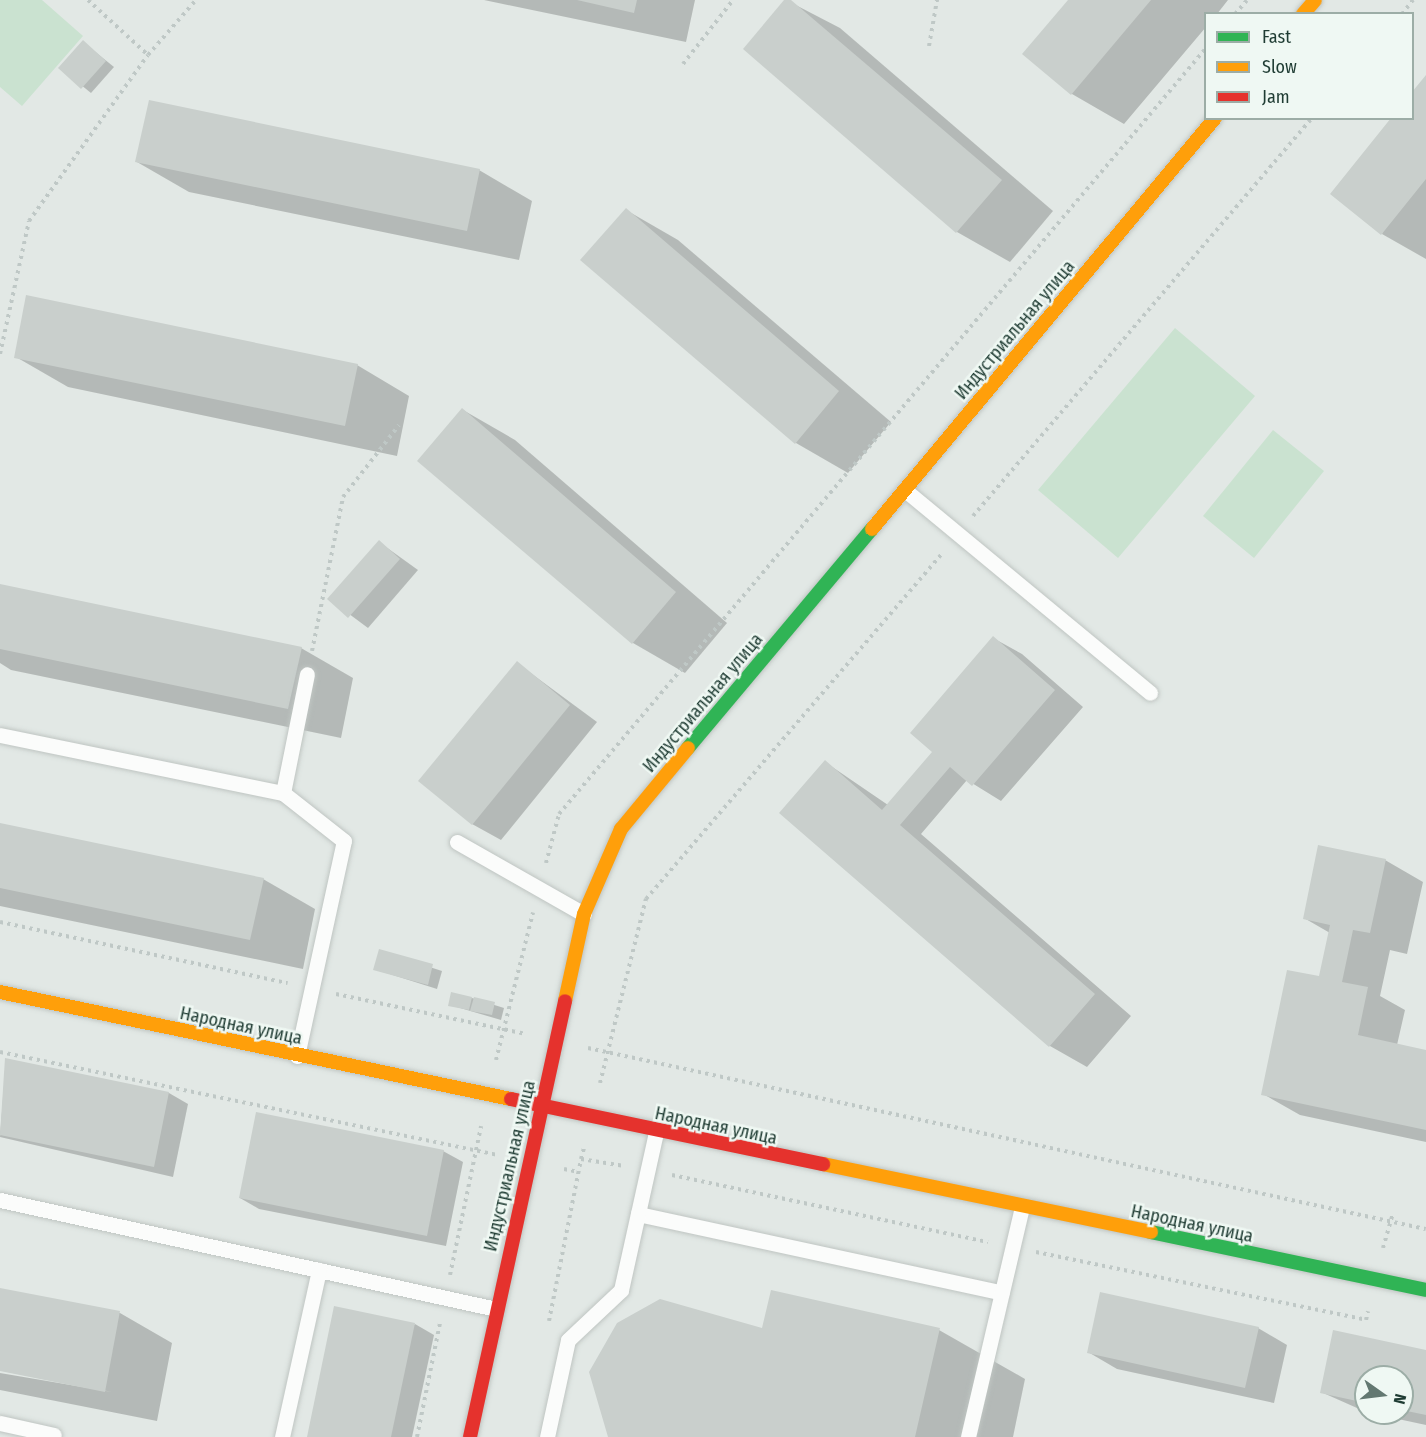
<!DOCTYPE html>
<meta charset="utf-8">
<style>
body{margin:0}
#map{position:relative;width:1426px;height:1437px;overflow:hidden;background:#e2e8e5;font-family:"Fira Sans Condensed",sans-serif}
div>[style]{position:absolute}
.green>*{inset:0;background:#cae2d0}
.shadow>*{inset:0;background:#0003}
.building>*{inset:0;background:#c9cfcc}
.path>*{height:4px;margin-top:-2px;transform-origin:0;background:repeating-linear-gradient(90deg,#bfc8c6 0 3px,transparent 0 7.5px)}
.roads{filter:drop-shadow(0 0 2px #bfc5c2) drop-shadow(0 0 2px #bfc5c2)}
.lane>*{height:15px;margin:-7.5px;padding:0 7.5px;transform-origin:7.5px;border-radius:7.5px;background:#fbfcfb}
.fast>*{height:14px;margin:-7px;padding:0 7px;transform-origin:7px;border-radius:7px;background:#30b455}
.slow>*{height:14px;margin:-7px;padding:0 7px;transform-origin:7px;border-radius:7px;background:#ff9f0a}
.jam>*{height:14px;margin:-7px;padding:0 7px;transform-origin:7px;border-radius:7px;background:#e5322d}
span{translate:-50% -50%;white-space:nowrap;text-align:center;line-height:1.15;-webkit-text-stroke:5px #eff8f3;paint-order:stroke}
.street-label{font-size:18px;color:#1f3c33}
.legend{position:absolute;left:1204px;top:12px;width:210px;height:108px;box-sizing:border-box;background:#eff8f3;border:2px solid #9cada6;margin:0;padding:8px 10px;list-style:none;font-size:18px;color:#1f3c33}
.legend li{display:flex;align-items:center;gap:12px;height:30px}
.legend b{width:30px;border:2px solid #9cada6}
.north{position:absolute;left:1354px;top:1365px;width:60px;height:60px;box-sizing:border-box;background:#eff8f3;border:2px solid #9cada6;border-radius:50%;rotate:104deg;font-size:16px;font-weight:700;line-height:24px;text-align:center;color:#1f3c33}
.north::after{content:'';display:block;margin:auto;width:21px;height:27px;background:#637871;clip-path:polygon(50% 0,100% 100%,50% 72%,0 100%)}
</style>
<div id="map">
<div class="green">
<i style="clip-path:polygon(0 0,42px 0,83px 36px,22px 106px,0 87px)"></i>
<i style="clip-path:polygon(1175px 328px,1255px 396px,1118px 558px,1038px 490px)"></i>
<i style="clip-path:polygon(1273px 430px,1324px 471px,1254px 558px,1203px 516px)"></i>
</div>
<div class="shadow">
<i style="clip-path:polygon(484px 0,695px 0,686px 42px)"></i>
<i style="clip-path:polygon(786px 0,840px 28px,1053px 211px,1010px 262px,957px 232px,745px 49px)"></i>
<i style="clip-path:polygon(1070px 0,1228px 0,1217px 14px,1206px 14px,1206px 27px,1124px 124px,1072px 94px,1024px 54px)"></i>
<i style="clip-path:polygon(83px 42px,114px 67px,91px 93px,60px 68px)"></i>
<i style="clip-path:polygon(1426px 77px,1426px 259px,1382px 234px)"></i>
<i style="clip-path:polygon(137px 162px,479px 170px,532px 201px,519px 260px,189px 192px)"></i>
<i style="clip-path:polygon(626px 210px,678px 240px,891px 422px,848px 473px,796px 443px)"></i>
<i style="clip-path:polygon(16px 357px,357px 365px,409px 396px,397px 456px,68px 387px)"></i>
<i style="clip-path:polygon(463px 410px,515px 440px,727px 623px,685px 673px,633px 643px)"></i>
<i style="clip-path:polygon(379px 542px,418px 570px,368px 628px,329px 599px)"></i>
<i style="clip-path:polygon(0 586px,301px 648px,353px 678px,341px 738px,11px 670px,0 663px)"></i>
<i style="clip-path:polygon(993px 638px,1022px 654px,1083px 707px,1001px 801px,967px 780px,921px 834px,1131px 1016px,1087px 1067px,1050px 1046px,825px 762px,888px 805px,934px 751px)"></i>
<i style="clip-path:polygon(517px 663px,597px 722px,501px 840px,472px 824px)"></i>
<i style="clip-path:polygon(0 824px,263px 879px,315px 909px,303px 969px,0 906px)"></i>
<i style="clip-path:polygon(1385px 860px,1423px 882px,1407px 954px,1390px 950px,1380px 996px,1405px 1010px,1397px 1045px,1426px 1051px,1426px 1142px,1300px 1115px,1263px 1094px,1320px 978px,1330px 933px,1304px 918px)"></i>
<i style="clip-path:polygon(380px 951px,442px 971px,437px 989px,374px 969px)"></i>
<i style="clip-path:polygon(472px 998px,504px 1008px,501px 1020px,450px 1005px)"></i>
<i style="clip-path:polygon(6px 1060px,169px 1093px,188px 1104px,173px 1177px,0 1137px)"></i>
<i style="clip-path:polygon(443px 1151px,463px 1162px,446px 1246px,259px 1209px,240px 1198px)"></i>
<i style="clip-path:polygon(0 1289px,120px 1313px,172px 1343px,157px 1421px,0 1390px,0 1373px,112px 1392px,0 1370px)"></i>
<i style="clip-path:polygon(415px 1324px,434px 1335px,412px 1437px,309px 1437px)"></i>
<i style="clip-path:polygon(1258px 1328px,1287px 1345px,1274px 1403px,1117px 1369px,1088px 1352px)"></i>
<i style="clip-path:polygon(939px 1330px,1025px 1379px,1013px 1437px,610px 1437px,591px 1372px)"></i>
<i style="clip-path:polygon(1426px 1351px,1426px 1425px,1370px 1413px,1402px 1413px,1402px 1377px,1366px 1377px,1366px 1412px,1321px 1392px)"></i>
</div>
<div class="building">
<i style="clip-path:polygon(577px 0,637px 0,634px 13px)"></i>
<i style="clip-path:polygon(784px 0,791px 0,1002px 180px,956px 233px,743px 49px)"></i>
<i style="clip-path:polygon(1068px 0,1151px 0,1071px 95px,1022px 54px)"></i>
<i style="clip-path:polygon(83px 40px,106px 61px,81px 89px,58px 68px)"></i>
<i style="clip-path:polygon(1426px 75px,1426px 179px,1381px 235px,1330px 194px,1391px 118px,1412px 118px,1412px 92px)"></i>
<i style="clip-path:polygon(149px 100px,480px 169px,467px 231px,135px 162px)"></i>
<i style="clip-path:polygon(626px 208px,839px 391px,795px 444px,580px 260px)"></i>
<i style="clip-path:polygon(26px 295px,358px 364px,345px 426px,14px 358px)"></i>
<i style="clip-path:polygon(462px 408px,676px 592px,632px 644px,417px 461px)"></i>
<i style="clip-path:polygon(379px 540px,400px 559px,348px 618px,327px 599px)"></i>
<i style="clip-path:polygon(0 584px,302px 647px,288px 709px,0 649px)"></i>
<i style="clip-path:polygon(993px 636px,1055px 690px,972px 786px,950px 767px,900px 825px,1095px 994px,1049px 1047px,779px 813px,825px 760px,882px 810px,932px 752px,910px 733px)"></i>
<i style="clip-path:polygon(517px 661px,570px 705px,472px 825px,418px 781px)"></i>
<i style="clip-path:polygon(0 823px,264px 878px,250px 940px,0 888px)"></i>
<i style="clip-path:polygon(1318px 845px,1386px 859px,1370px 933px,1353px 930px,1342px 982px,1368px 987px,1358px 1035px,1426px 1050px,1426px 1130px,1261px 1095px,1287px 970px,1319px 976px,1330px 925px,1303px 919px)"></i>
<i style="clip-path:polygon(379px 949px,433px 964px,428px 985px,373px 970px)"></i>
<i style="clip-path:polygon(451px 992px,472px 997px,469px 1010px,448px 1006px)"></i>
<i style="clip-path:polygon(474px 997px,495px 1002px,492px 1015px,470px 1011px)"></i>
<i style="clip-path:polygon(5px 1058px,169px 1092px,154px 1167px,0 1135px)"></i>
<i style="clip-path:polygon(256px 1112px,444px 1150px,427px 1236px,239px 1198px)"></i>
<i style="clip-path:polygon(0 1288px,120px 1311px,105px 1392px,0 1371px)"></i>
<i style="clip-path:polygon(771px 1290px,940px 1328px,915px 1437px,608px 1437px,589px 1372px,617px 1323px,660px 1299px,762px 1328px)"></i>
<i style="clip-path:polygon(1100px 1292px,1259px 1327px,1245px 1388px,1087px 1353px)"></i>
<i style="clip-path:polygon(334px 1306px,415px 1323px,391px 1437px,307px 1437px)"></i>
<i style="clip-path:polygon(1333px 1330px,1426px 1350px,1426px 1415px,1402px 1410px,1402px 1377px,1366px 1377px,1366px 1403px,1320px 1393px)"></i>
</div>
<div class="path">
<i style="left:88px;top:0;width:81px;rotate:42.5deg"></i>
<i style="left:1235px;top:14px;width:18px;rotate:-49deg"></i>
<i style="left:1402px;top:14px;width:18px;rotate:-52deg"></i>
<i style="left:929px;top:46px;width:47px;rotate:-80.1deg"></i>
<i style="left:683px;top:64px;width:81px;rotate:-52deg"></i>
<i style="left:0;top:354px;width:136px;rotate:-77.7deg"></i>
<i style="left:29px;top:221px;width:204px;rotate:-54.4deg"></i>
<i style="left:148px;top:55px;width:73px;rotate:-48.9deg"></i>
<i style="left:973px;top:516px;width:523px;rotate:-49.58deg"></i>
<i style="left:312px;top:651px;width:157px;rotate:-78.6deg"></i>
<i style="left:343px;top:497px;width:91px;rotate:-52.1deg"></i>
<i style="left:546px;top:863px;width:51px;rotate:-75.1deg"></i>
<i style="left:559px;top:814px;width:1003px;rotate:-49.81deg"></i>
<i style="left:0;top:922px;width:294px;rotate:12deg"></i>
<i style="left:336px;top:994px;width:193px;rotate:11.9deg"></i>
<i style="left:588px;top:1048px;width:857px;rotate:12.19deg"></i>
<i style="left:0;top:1052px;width:509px;rotate:11.69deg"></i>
<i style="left:496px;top:1060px;width:152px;rotate:-75.9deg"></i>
<i style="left:600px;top:1083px;width:190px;rotate:-76deg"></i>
<i style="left:646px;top:899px;width:457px;rotate:-49.4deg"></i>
<i style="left:581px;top:1159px;width:11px;rotate:-75deg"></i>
<i style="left:564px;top:1169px;width:14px;rotate:12deg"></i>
<i style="left:672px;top:1175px;width:323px;rotate:12deg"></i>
<i style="left:1383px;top:1248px;width:36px;rotate:-74deg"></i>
<i style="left:1036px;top:1252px;width:337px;rotate:11.6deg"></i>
<i style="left:1366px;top:1320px;width:9px;rotate:-77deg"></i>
<i style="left:450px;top:1275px;width:152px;rotate:-78.2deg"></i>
<i style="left:549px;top:1321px;width:165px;rotate:-78.8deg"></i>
<i style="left:581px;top:1159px;width:44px;rotate:9.2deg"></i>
<i style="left:417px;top:1437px;width:116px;rotate:-78.6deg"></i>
</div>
<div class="roads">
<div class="lane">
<i style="left:905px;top:490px;width:318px;rotate:39.6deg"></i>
<i style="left:0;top:735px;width:289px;rotate:11.6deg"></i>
<i style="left:457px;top:842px;width:146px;rotate:29.6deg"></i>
<i style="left:297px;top:1056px;width:220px;rotate:-77.7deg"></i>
<i style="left:344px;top:841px;width:78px;rotate:-141.8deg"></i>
<i style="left:283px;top:793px;width:121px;rotate:-78.6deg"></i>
<i style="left:0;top:1200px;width:508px;rotate:12.39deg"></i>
<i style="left:638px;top:1214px;width:372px;rotate:12.2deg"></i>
<i style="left:0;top:1423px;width:55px;rotate:12.5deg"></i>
<i style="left:282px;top:1437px;width:171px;rotate:-77.5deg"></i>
<i style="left:547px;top:1437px;width:99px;rotate:-77.8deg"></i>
<i style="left:568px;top:1340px;width:73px;rotate:-43.3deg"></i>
<i style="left:621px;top:1290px;width:162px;rotate:-77.5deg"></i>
<i style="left:968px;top:1437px;width:236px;rotate:-76.8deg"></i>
</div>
<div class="fast">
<i style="left:688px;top:748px;width:286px;rotate:-50deg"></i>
<i style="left:1151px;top:1232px;width:281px;rotate:11.9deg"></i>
</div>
<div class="slow">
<i style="left:1303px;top:14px;width:18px;rotate:-49deg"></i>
<i style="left:872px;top:529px;width:535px;rotate:-50.15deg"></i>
<i style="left:0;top:992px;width:522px;rotate:11.83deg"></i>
<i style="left:565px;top:1001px;width:89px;rotate:-77.7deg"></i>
<i style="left:584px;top:914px;width:93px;rotate:-66.5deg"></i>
<i style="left:621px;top:829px;width:105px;rotate:-50.4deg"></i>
<i style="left:823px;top:1164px;width:335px;rotate:11.7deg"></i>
</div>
<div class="jam">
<i style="left:511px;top:1099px;width:319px;rotate:11.8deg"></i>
<i style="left:470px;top:1437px;width:446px;rotate:-77.7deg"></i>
</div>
</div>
<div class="street-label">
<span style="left:1015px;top:330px;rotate:-50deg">Индустриальная улица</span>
<span style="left:703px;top:703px;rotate:-50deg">Индустриальная улица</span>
<span style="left:241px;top:1026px;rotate:12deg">Народная улица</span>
<span style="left:716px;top:1126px;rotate:12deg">Народная улица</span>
<span style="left:510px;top:1166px;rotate:-77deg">Индустриальная улица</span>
<span style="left:1192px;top:1224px;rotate:12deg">Народная улица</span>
</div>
<ul class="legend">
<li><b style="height:8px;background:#30b455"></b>Fast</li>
<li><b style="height:8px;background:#ff9f0a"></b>Slow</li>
<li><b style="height:8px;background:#e5322d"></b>Jam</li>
</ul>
<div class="north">N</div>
</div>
